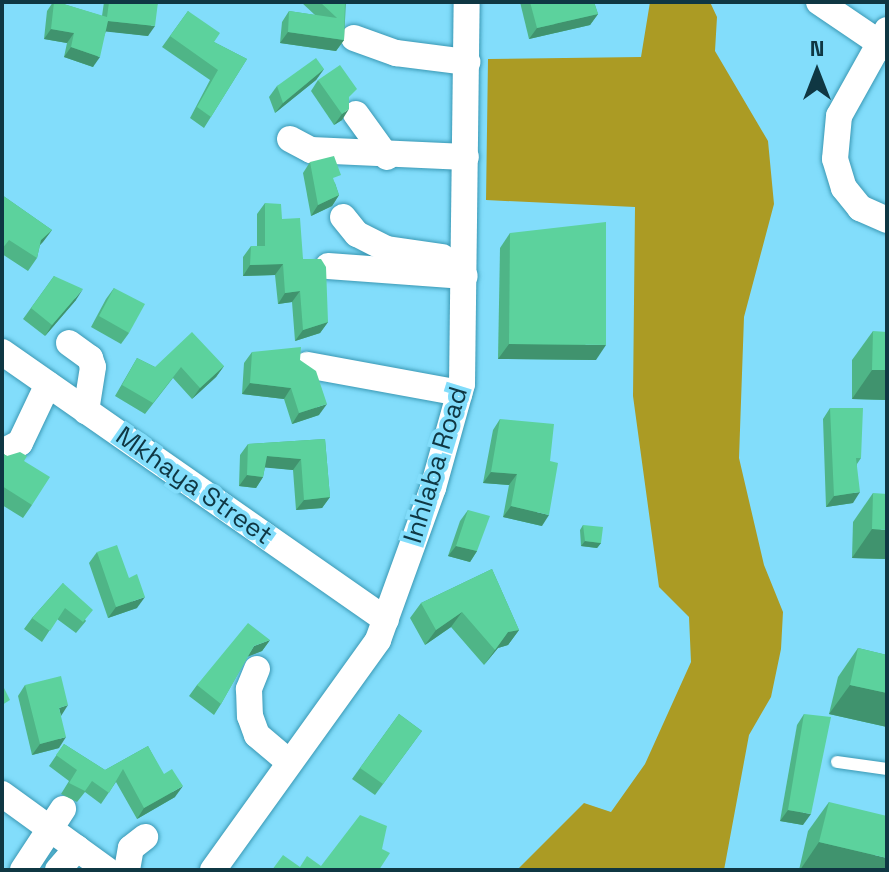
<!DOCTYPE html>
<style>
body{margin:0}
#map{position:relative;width:889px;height:872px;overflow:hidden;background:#82ddfb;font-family:"Space Grotesk",sans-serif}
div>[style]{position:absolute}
.forest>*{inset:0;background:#ab9b24}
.roads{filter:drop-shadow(0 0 2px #3a98b4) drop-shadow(0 0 2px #3a98b4)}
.service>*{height:12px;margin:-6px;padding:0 6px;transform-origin:6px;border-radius:6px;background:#fff}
.minor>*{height:26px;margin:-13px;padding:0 13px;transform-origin:13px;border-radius:13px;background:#fff}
.wall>*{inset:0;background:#4fb587}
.shaded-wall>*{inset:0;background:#40936e}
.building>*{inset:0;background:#5cd29d}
span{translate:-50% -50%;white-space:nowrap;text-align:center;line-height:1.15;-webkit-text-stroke:8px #82ddfb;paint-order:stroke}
.street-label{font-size:26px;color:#0f3743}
.frame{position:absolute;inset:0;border:4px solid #0f3743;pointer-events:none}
.north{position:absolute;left:777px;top:32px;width:80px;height:80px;-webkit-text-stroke:6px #82ddfb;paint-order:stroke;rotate:0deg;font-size:22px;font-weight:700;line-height:32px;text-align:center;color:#0f3743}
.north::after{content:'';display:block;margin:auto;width:28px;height:36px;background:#0f3743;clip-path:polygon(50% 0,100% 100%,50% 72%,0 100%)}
</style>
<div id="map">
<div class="forest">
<i style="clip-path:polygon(650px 2px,710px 2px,717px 17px,715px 51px,768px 141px,774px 204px,744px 317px,739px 458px,764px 565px,783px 612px,781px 649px,771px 697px,749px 735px,724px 870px,517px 870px,584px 803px,611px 812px,645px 764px,691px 662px,689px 617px,659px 587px,633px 396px,635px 207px,486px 200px,488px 59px,641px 57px)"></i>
</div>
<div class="roads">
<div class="service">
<i style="left:837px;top:762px;width:50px;rotate:8deg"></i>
</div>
<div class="minor">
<i style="left:819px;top:2px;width:82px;rotate:34.1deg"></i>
<i style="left:887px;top:30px;width:98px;rotate:119.2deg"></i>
<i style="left:839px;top:116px;width:43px;rotate:95.3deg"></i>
<i style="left:835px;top:159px;width:30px;rotate:73deg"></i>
<i style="left:844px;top:188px;width:26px;rotate:51deg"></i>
<i style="left:860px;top:208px;width:30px;rotate:24deg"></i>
<i style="left:354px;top:38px;width:45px;rotate:19.7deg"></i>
<i style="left:396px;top:53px;width:72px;rotate:7.2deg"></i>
<i style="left:356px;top:114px;width:53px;rotate:54.2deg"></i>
<i style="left:290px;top:139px;width:24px;rotate:28deg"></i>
<i style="left:311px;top:150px;width:155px;rotate:2.6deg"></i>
<i style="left:343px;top:217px;width:22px;rotate:51deg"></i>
<i style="left:357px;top:234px;width:34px;rotate:27deg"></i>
<i style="left:387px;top:249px;width:56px;rotate:8.3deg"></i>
<i style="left:328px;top:266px;width:137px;rotate:4.2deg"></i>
<i style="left:69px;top:343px;width:26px;rotate:36deg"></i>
<i style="left:90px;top:358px;width:9px;rotate:72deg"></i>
<i style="left:93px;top:367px;width:45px;rotate:99deg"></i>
<i style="left:2px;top:352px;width:468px;rotate:34.9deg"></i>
<i style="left:307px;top:365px;width:155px;rotate:10.4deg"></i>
<i style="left:2px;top:452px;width:20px;rotate:-27deg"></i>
<i style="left:20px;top:443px;width:65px;rotate:-64.6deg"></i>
<i style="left:257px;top:669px;width:22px;rotate:112deg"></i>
<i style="left:249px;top:689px;width:27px;rotate:88deg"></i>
<i style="left:250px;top:716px;width:20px;rotate:70deg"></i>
<i style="left:257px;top:735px;width:42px;rotate:40.2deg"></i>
<i style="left:2px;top:794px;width:130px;rotate:35.9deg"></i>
<i style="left:23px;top:870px;width:73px;rotate:-56.7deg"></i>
<i style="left:58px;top:870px;width:29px;rotate:-49deg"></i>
<i style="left:127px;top:870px;width:22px;rotate:-80deg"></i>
<i style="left:131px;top:848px;width:18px;rotate:-38deg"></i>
<i style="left:213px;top:870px;width:283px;rotate:-54.3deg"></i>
<i style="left:378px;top:640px;width:162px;rotate:-70.1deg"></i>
<i style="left:433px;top:488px;width:108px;rotate:-74.4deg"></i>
<i style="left:462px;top:384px;width:382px;rotate:-89.3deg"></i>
</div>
</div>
<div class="wall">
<i style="clip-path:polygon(53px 2px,57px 2px,102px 16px,104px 2px,158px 2px,148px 36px,106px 31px,93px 67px,64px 57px,67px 43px,44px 39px,47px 11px)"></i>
<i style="clip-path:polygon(301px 2px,346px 2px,344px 40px,336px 51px,280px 43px,282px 22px,289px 11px,315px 15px)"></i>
<i style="clip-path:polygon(520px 2px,594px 2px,598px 14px,590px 25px,529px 39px)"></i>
<i style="clip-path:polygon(188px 11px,214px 42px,247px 59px,204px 128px,190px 118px,210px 80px,162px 47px)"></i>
<i style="clip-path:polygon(324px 69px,316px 80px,275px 113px,269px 97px,277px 86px)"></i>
<i style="clip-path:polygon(318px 80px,349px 100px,342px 120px,334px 125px,311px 91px)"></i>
<i style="clip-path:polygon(310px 162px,335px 183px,339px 195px,332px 206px,311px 216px,303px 173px)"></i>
<i style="clip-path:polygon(2px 195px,52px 230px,40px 245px,37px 258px,28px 271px,2px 254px)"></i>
<i style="clip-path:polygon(265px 203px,282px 219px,303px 259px,328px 322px,320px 333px,295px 341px,292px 302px,278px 304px,275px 275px,243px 276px,243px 257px,251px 246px,257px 246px,257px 214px)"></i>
<i style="clip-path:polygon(510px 233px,596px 360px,498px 359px,500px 248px)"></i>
<i style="clip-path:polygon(54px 276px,76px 300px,45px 336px,23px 319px)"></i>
<i style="clip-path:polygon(114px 288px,129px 333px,121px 344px,91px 327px,106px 299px)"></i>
<i style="clip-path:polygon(873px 331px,887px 400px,852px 399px,852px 360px)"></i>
<i style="clip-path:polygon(252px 352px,300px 360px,319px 415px,292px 424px,284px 399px,242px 394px,244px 363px)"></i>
<i style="clip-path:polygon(137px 358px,155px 367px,224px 366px,216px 377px,192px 399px,173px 378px,145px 414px,115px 396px)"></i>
<i style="clip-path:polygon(830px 408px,861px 458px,857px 464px,853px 503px,826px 507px,823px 419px)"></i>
<i style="clip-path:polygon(500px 419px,542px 526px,503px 517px,509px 485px,483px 483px,493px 430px)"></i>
<i style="clip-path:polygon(325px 439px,330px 497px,322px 508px,296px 510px,293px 470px,265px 467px,263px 477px,256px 488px,239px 486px,240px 455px,248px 444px)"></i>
<i style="clip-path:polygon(2px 453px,7px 456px,24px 461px,32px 505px,23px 518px,2px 505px)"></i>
<i style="clip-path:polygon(873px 493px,887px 559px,852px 558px,853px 522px)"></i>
<i style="clip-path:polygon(468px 510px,477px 551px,470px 562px,448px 556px,460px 521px)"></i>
<i style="clip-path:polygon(583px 525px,601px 543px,597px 548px,581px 546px,580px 530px)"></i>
<i style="clip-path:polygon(97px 552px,137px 608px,108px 618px,89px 563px)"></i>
<i style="clip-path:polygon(492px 569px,519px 630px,508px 645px,498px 648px,484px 665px,451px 627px,425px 645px,410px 618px,421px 603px)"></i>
<i style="clip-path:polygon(63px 583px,86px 621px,76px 633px,57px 619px,42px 642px,24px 629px,32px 618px)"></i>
<i style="clip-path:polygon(270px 640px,262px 651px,248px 656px,221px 704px,214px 715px,189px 696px,197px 685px)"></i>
<i style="clip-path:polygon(858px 648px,887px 655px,887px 727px,829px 714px,838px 677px)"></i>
<i style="clip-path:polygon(25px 685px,61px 716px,59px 748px,32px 755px,18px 696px)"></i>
<i style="clip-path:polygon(399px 714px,422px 731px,375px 795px,352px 779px)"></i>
<i style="clip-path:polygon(804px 714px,803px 825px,780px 821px,797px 725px)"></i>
<i style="clip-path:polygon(64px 744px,105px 770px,148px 746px,175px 797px,137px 819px,116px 782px,101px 804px,85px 792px,77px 802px,61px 794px,69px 781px,49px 766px)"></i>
<i style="clip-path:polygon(829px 802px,887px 870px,799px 870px,808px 831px)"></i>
</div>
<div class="shaded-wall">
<i style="clip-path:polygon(598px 14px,590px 25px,529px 39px,537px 28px)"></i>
<i style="clip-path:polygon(108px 21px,155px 26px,148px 36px,101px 31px)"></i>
<i style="clip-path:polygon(51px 29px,74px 33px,67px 43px,44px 39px)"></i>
<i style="clip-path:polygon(288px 32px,344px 40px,336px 51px,280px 43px)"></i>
<i style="clip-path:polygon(71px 47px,100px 57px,93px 67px,64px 57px)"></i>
<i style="clip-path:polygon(324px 69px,316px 80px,275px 113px,283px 103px)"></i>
<i style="clip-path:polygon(349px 109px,342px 120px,334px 125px,342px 114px)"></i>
<i style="clip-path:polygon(339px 195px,332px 206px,311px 216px,318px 205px)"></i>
<i style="clip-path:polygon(52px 230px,43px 242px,32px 253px,41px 240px)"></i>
<i style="clip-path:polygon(283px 264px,275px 275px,243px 276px,250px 265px)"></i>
<i style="clip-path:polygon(83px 289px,76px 300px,45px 336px,52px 325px)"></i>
<i style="clip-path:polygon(300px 291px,292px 302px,278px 304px,285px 293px)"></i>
<i style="clip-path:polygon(328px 322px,320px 333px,295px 341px,303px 330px)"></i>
<i style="clip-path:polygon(509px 344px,606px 345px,596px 360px,498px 359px)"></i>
<i style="clip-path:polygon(224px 366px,216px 377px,192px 399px,200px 388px)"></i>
<i style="clip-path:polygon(872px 370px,887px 370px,887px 400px,852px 399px)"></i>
<i style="clip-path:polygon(250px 383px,291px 388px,284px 399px,242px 394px)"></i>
<i style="clip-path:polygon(327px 404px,319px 415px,292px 424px,299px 413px)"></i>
<i style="clip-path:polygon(267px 456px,301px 459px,293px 470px,259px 467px)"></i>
<i style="clip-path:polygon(491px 472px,517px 474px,509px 485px,483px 483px)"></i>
<i style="clip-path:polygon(247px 475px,263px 477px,256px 488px,239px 486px)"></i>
<i style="clip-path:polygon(860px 492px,853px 503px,826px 507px,834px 496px)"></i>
<i style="clip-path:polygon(330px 497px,322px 508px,296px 510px,304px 500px)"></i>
<i style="clip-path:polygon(511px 506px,549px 515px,542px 526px,503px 517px)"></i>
<i style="clip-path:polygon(872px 529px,887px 530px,887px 559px,852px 558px)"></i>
<i style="clip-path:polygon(585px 541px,601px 543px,597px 548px,581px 546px)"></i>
<i style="clip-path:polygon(456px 546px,477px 551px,470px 562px,448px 556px)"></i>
<i style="clip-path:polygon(145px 597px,137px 608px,108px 618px,116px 607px)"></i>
<i style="clip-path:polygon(462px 612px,451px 627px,425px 645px,436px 630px)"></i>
<i style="clip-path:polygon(519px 630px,508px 645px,498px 648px,484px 665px,508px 632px)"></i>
<i style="clip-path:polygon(270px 640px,262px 651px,247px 657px,254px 646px)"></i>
<i style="clip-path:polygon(850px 685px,887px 693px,887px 727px,829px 714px)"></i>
<i style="clip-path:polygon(68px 705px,61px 716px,59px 708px)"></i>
<i style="clip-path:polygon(66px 737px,59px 748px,32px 755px,40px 744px)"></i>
<i style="clip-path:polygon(183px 786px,175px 797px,137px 819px,144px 808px)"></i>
<i style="clip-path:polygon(788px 810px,811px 814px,803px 825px,780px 821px)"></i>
<i style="clip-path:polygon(819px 842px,887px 858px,887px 870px,800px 870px)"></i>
</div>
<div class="building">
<i style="clip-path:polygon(54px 2px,57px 2px,107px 17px,109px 2px,158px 2px,155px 26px,108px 21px,100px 57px,71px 47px,74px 33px,51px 29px)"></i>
<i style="clip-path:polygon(320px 2px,345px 2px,344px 40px,288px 32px,289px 11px,337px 18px)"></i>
<i style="clip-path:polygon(530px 2px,594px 2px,598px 14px,537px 28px)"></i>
<i style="clip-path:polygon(188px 11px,220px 33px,214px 42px,247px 59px,211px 117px,197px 107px,218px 70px,170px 36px)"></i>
<i style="clip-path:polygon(316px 58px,324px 69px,283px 103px,277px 86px)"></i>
<i style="clip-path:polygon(340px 65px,357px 89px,349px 97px,349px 109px,342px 114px,318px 80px)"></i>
<i style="clip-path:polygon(334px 156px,341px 175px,333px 178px,339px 195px,318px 205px,310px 162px)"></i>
<i style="clip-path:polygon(2px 195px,52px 230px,41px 240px,37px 258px,9px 240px,2px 249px)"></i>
<i style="clip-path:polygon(265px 203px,281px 204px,282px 219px,300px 218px,303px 259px,321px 259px,326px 267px,328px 322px,303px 330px,300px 291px,285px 293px,283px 264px,250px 265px,251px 246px,265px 246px)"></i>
<i style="clip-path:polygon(606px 222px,606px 345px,509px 344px,510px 233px)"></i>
<i style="clip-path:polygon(54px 276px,83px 289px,52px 325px,31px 308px)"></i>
<i style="clip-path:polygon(114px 288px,145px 304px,129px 333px,99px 316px)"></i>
<i style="clip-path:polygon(873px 331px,887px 332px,887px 370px,872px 370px)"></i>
<i style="clip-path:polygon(192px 332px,224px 366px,200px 388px,181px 367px,153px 403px,122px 385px,137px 358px,155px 367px)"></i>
<i style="clip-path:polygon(301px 347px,300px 360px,316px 371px,327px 404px,299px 413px,291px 388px,250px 383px,252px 352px)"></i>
<i style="clip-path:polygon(830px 408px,863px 408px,861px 458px,856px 458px,860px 492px,834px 496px)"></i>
<i style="clip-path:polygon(500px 419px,554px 424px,550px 461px,558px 463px,549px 515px,511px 506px,517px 474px,491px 472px)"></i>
<i style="clip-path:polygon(325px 439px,330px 497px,304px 500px,301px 459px,267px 456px,263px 477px,247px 475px,248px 444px)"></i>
<i style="clip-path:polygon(20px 452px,27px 456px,24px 461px,50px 477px,32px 505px,2px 486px,2px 453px,7px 456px)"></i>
<i style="clip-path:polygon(873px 493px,887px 494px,887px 530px,872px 529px)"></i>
<i style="clip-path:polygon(468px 510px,490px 516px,477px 551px,456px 546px)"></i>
<i style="clip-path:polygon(583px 525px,603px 527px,601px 543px,585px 541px)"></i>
<i style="clip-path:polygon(117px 545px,129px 578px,137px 574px,145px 597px,116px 607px,97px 552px)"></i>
<i style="clip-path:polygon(492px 569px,519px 630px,508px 632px,495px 650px,462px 612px,436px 630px,421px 603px)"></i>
<i style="clip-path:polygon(63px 583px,93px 610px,83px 622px,65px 608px,50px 631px,32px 618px)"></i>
<i style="clip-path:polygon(248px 623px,270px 640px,254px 646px,221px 704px,197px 685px)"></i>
<i style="clip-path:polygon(858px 648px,887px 655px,887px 693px,850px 685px)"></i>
<i style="clip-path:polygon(61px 676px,68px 705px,59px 708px,66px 737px,40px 744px,25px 685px)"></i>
<i style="clip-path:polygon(2px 684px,10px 700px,2px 705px)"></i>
<i style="clip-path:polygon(399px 714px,422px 731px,383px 784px,360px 768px)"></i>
<i style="clip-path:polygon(804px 714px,831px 717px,811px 814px,788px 810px)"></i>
<i style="clip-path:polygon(64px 744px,105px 770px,148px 746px,164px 774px,172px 769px,183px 786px,144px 808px,123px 769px,109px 793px,92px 781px,85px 791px,69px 783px,77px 770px,56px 755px)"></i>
<i style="clip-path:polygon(829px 802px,887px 816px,887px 858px,819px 842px)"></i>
<i style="clip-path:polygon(360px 815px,387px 826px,382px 849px,390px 853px,379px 870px,272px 870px,283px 855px,300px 867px,307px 856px,321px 866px)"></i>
</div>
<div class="street-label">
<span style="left:436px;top:465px;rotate:-73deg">Inhlaba Road</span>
<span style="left:194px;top:486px;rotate:35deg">Mkhaya Street</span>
</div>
<div class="frame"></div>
<div class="north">N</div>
</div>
